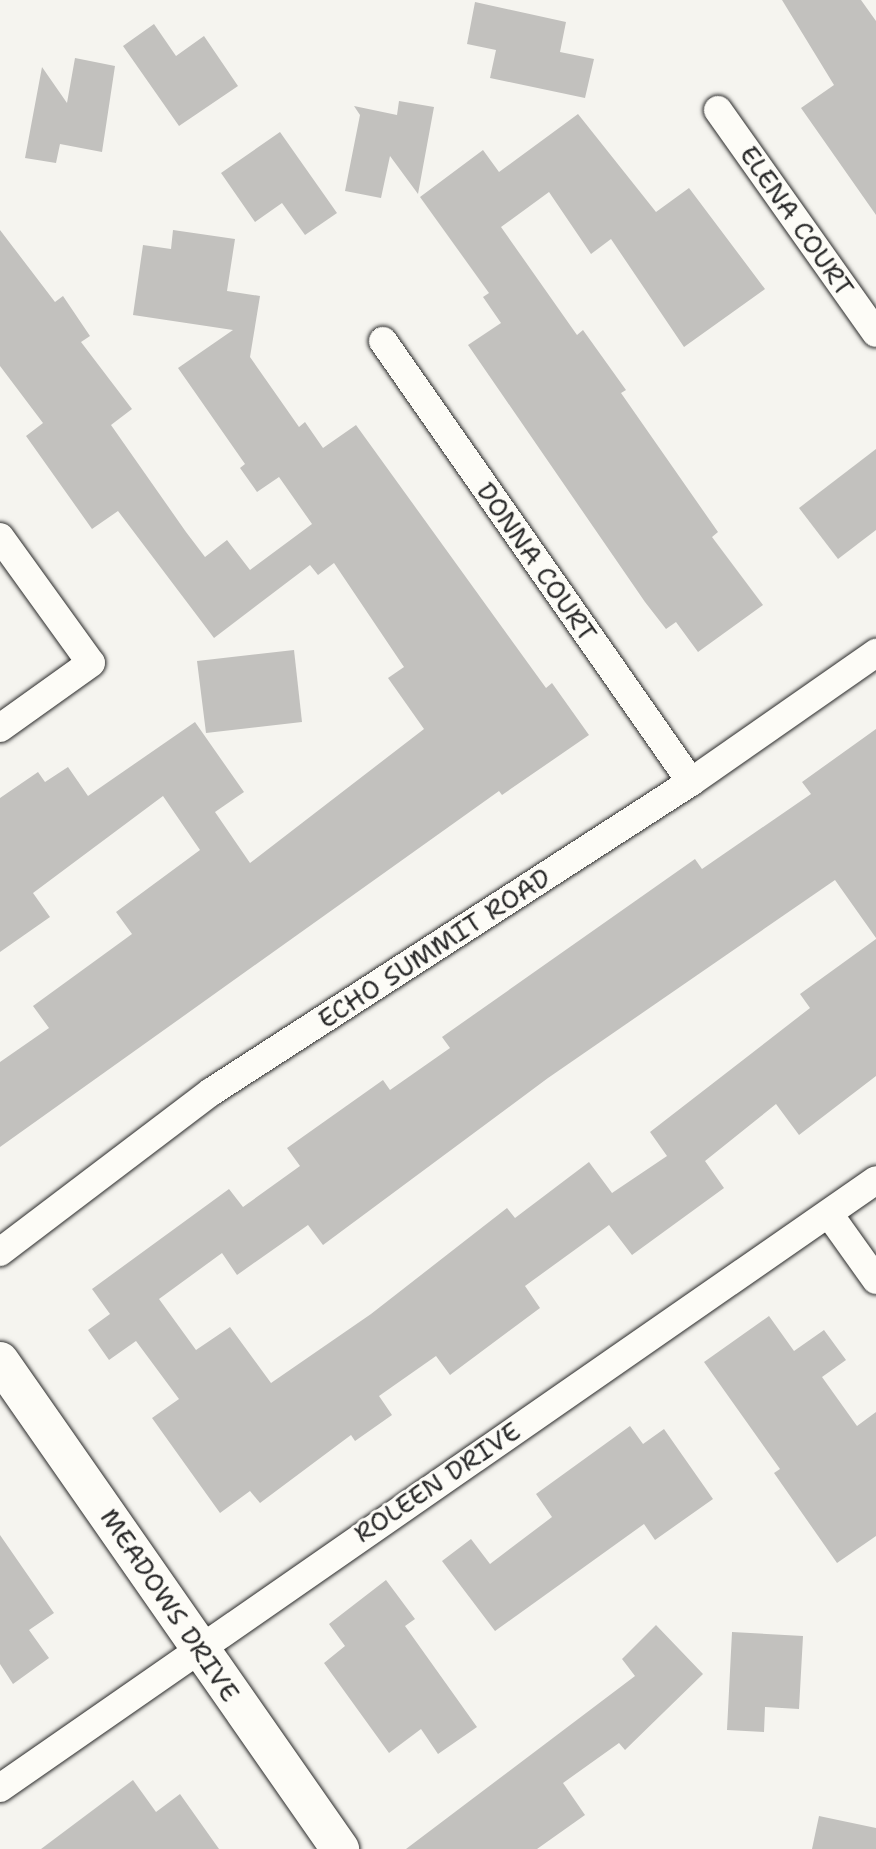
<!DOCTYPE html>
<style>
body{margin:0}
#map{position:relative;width:876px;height:1849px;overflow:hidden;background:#f5f4ef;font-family:"Shantell Sans",sans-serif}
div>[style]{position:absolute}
.building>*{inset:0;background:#c2c1be}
.roads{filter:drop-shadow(0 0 2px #2b2b2b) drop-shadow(0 0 2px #2b2b2b)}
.street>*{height:28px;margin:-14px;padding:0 14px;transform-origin:14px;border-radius:14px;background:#fdfcf7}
.secondary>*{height:38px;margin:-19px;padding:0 19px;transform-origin:19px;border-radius:19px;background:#fdfcf7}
span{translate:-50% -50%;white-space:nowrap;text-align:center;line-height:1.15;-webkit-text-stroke:6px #fdfcf7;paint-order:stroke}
.street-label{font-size:26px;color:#2b2b2b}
</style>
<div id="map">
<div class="building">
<i style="clip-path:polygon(782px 0,861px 0,876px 21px,876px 215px,801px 108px,834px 85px)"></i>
<i style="clip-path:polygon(475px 2px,566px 22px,560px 52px,594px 59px,585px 98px,490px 78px,496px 50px,467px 44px)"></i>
<i style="clip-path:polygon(154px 24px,176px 56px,204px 36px,238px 86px,179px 126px,123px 46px)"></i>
<i style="clip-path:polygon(75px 58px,115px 66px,102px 152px,60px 144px,56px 163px,25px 158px,42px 67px,67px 103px)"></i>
<i style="clip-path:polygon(399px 101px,434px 107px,418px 194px,390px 156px,381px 198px,345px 191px,360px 115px,354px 106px,397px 115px)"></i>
<i style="clip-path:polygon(578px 114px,656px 212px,689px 188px,765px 289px,684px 347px,611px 239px,591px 254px,549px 192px,501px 227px,577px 335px,583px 330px,626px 390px,621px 393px,718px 532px,712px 537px,763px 605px,698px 652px,676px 622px,666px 629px,645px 602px,468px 345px,501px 323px,483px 297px,489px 293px,420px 197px,483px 150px,499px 172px)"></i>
<i style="clip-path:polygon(280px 132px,337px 213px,305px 235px,282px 203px,255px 222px,221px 173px)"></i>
<i style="clip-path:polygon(0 230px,55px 302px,63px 296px,90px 336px,81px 342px,132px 409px,111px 425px,186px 532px,205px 557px,227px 540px,250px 570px,312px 524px,279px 477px,257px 492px,240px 468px,245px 464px,178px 368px,233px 330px,133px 315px,143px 245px,171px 249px,173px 230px,235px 239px,227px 291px,260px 296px,250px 357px,299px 427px,305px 422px,323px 448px,356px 425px,546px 688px,552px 683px,589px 735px,502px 795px,499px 791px,0 1147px,0 1062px,49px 1028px,33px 1006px,132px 934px,116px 912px,200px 850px,163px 796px,33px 893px,50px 917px,0 952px,0 798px,38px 772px,45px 782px,68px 767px,88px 796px,195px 722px,244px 792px,215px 812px,250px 863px,424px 729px,388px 678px,404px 667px,334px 563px,318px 575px,310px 565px,214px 638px,118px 511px,92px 529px,26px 436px,43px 423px,0 366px)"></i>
<i style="clip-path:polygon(876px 449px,876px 530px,838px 559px,799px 508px)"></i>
<i style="clip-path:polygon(294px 650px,302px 722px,206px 733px,197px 661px)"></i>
<i style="clip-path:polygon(876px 729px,876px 938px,835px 880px,548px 1078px,323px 1245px,308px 1225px,237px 1275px,222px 1253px,159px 1299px,196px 1350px,230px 1327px,271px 1383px,371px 1314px,507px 1208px,515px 1218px,589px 1162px,612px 1193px,667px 1156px,650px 1132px,810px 1008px,800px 994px,876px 939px,876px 1076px,799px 1135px,776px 1104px,705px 1161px,724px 1188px,632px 1255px,609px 1225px,525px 1286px,540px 1308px,450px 1375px,436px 1356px,379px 1396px,392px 1415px,355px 1441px,351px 1435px,260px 1503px,250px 1491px,220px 1513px,152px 1418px,179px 1399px,136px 1341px,109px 1360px,88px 1330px,110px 1314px,92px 1289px,229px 1189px,243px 1207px,300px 1166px,287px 1148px,383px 1080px,390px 1090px,450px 1048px,442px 1037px,695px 859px,702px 869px,811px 794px,802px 782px)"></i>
<i style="clip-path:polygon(769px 1316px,794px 1351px,824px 1330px,846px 1360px,822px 1377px,857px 1426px,876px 1412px,876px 1536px,837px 1563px,774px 1473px,780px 1469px,704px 1362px)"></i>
<i style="clip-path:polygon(630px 1426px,643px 1444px,664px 1429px,713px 1499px,655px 1540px,644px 1524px,495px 1631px,442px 1561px,471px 1539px,490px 1564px,552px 1517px,536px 1494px)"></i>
<i style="clip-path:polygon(0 1535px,54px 1613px,29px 1630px,49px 1658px,13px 1684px,0 1664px)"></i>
<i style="clip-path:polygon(386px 1580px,415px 1619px,405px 1626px,477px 1727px,438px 1754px,421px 1729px,389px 1753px,324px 1663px,345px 1646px,329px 1624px)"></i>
<i style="clip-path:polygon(656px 1625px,703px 1674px,625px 1750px,619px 1743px,563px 1783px,585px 1815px,537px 1849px,406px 1849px,635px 1676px,622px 1659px)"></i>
<i style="clip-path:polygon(732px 1632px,803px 1636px,799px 1709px,765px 1707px,764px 1732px,727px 1730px)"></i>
<i style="clip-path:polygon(133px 1780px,156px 1812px,180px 1794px,219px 1849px,41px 1849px)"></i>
<i style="clip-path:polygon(819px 1816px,876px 1828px,876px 1849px,812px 1849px)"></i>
</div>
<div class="roads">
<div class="street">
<i style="left:718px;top:110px;width:273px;rotate:54.7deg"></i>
<i style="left:383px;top:341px;width:538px;rotate:55.07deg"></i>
<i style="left:0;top:537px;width:155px;rotate:54.2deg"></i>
<i style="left:91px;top:663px;width:112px;rotate:144.5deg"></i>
<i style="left:829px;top:1214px;width:81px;rotate:54.5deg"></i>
<i style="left:0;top:1252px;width:265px;rotate:-37.2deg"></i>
<i style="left:211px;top:1092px;width:571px;rotate:-32.86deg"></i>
<i style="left:691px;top:782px;width:226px;rotate:-34.9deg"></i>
<i style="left:0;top:1788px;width:1066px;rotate:-34.76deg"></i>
</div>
<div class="secondary">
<i style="left:0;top:1361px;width:595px;rotate:55.13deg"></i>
</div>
</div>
<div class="street-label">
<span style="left:797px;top:221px;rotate:55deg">ELENA COURT</span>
<span style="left:537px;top:562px;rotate:55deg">DONNA COURT</span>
<span style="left:434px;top:948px;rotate:-33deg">ECHO SUMMIT ROAD</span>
<span style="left:437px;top:1482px;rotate:-34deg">ROLEEN DRIVE</span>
<span style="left:170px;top:1605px;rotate:56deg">MEADOWS DRIVE</span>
</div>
</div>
